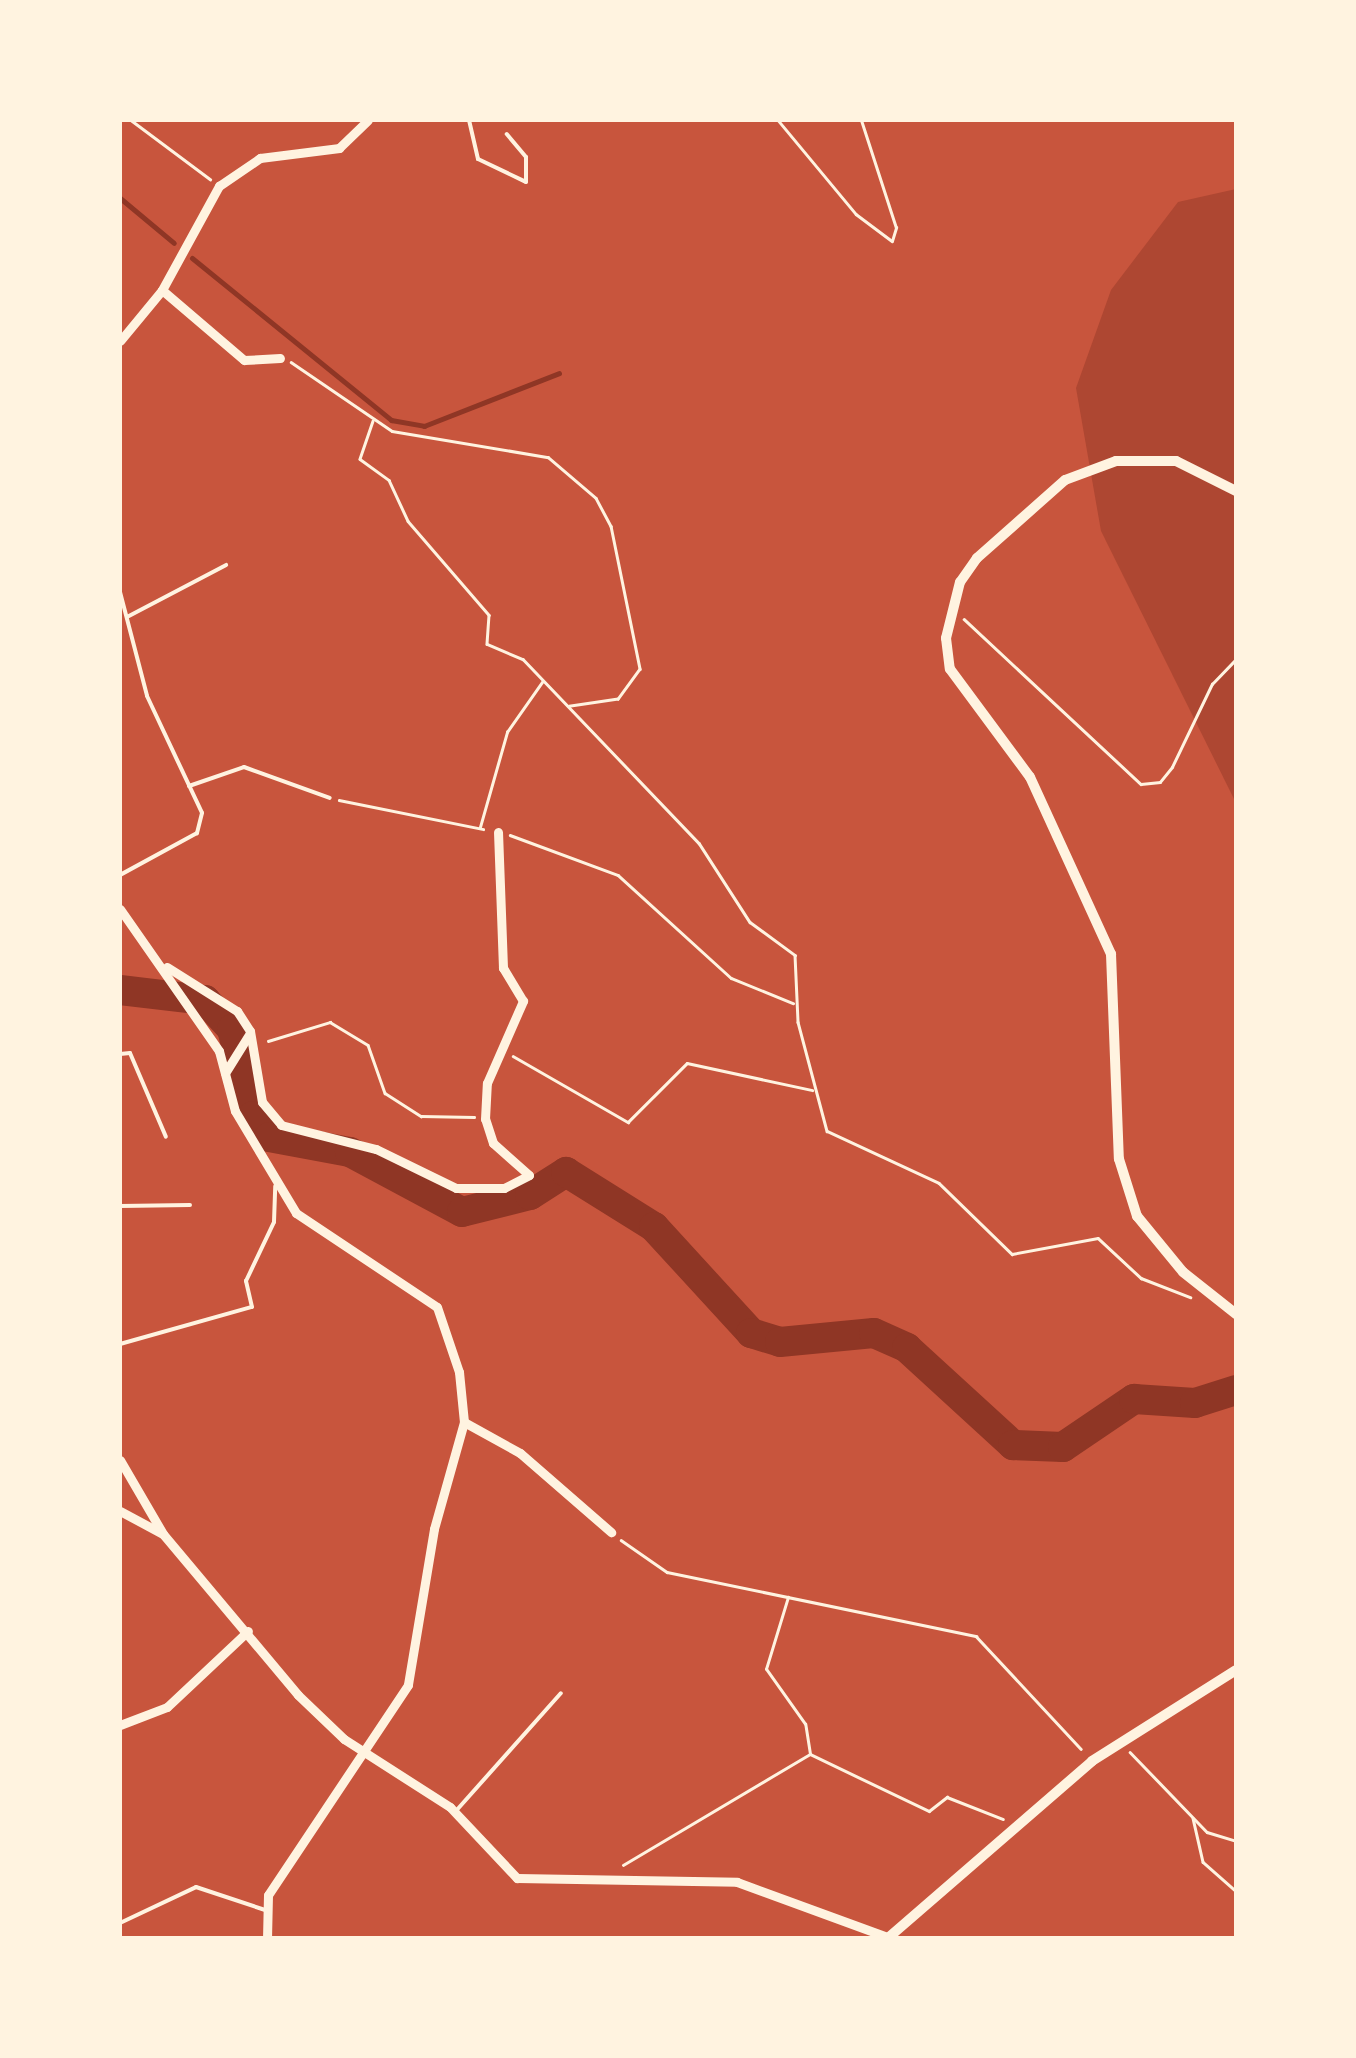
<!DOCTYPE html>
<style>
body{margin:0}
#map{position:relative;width:1356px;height:2058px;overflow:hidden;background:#c8553d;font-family:Jost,sans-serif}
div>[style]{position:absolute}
.green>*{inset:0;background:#ae4732}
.stream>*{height:5px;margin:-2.5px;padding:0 2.5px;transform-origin:2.5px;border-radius:2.5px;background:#8f3625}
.river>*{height:30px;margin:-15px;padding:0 15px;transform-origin:15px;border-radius:15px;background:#8f3625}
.path>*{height:2.5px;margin:-1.25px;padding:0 1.25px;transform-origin:1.25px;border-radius:1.25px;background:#fff3e0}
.service>*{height:4px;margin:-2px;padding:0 2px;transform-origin:2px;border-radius:2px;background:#fff3e0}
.minor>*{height:9px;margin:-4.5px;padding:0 4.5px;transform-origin:4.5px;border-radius:4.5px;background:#fff3e0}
.tertiary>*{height:10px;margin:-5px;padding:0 5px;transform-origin:5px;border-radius:5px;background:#fff3e0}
span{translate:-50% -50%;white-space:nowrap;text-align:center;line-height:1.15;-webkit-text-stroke:8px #fff3e0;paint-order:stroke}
.frame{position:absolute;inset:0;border:122px solid #fff3e0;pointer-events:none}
</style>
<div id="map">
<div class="green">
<i style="clip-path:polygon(1236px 189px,1236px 803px,1101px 531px,1076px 388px,1111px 290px,1178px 202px)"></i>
</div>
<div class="stream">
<i style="left:120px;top:198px;width:70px;rotate:39.8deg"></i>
<i style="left:192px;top:258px;width:257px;rotate:39.1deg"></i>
<i style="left:391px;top:420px;width:34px;rotate:10deg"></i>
<i style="left:424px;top:426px;width:145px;rotate:-21.4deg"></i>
</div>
<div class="river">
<i style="left:120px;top:990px;width:86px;rotate:6.7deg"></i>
<i style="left:205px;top:1000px;width:40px;rotate:47deg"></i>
<i style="left:232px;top:1029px;width:89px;rotate:76.4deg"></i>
<i style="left:253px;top:1116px;width:26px;rotate:53deg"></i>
<i style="left:269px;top:1137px;width:82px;rotate:10.5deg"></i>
<i style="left:350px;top:1152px;width:127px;rotate:28.2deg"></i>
<i style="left:462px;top:1212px;width:70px;rotate:-14deg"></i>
<i style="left:530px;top:1195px;width:43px;rotate:-32.6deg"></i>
<i style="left:566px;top:1172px;width:104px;rotate:32deg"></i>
<i style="left:654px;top:1227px;width:144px;rotate:47.5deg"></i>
<i style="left:751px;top:1333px;width:30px;rotate:17deg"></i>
<i style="left:780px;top:1342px;width:94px;rotate:-5.5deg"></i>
<i style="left:874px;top:1333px;width:36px;rotate:24deg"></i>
<i style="left:907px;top:1348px;width:144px;rotate:42.5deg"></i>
<i style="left:1013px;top:1445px;width:50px;rotate:2.3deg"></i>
<i style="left:1063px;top:1447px;width:86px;rotate:-34.1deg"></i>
<i style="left:1134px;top:1399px;width:61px;rotate:3.8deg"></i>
<i style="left:1195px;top:1403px;width:43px;rotate:-17.6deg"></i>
</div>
<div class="path">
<i style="left:131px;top:120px;width:99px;rotate:36.8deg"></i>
<i style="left:778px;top:120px;width:122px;rotate:50.3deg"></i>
<i style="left:856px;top:214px;width:45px;rotate:36.9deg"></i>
<i style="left:892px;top:241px;width:14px;rotate:-73deg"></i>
<i style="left:896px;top:228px;width:114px;rotate:-108deg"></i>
<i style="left:291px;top:362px;width:122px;rotate:34.3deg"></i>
<i style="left:392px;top:431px;width:158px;rotate:9.5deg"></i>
<i style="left:548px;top:457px;width:63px;rotate:40.5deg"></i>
<i style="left:596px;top:498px;width:32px;rotate:62deg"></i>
<i style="left:611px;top:526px;width:146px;rotate:78.5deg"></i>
<i style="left:640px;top:669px;width:37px;rotate:126deg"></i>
<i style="left:618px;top:699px;width:49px;rotate:171.7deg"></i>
<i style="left:373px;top:421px;width:40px;rotate:108.9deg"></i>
<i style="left:360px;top:459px;width:36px;rotate:36deg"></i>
<i style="left:389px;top:480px;width:45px;rotate:65.1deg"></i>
<i style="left:408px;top:521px;width:124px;rotate:49.2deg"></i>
<i style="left:489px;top:615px;width:29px;rotate:94deg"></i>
<i style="left:487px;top:644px;width:39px;rotate:23deg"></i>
<i style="left:523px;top:659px;width:255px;rotate:46.3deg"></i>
<i style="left:699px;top:843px;width:94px;rotate:57.2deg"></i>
<i style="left:750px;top:922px;width:56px;rotate:36.3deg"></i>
<i style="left:795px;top:955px;width:67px;rotate:87.4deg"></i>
<i style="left:798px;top:1022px;width:113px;rotate:75.1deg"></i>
<i style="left:827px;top:1131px;width:123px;rotate:24.9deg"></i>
<i style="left:939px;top:1183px;width:102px;rotate:44.2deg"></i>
<i style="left:1012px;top:1254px;width:87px;rotate:-10.5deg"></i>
<i style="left:1098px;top:1238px;width:59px;rotate:42.9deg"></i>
<i style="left:1141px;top:1278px;width:53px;rotate:21.2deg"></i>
<i style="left:964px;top:619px;width:242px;rotate:43deg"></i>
<i style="left:1141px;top:784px;width:19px;rotate:-6deg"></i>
<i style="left:1160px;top:782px;width:19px;rotate:-51deg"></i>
<i style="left:1172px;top:767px;width:92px;rotate:-64.3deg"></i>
<i style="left:1212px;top:684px;width:35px;rotate:-46deg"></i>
<i style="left:339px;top:800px;width:147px;rotate:11.4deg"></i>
<i style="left:480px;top:827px;width:99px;rotate:-74.1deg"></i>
<i style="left:507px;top:732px;width:61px;rotate:-55deg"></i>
<i style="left:510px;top:835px;width:115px;rotate:20.3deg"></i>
<i style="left:618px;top:875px;width:153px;rotate:42.3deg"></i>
<i style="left:731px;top:978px;width:67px;rotate:22deg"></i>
<i style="left:268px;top:1041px;width:65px;rotate:-17deg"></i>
<i style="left:330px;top:1022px;width:44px;rotate:31.2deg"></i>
<i style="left:368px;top:1045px;width:51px;rotate:70.5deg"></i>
<i style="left:385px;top:1093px;width:43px;rotate:32.6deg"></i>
<i style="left:421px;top:1116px;width:53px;rotate:1.1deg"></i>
<i style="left:513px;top:1056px;width:133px;rotate:29.9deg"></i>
<i style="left:628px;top:1122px;width:83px;rotate:-45deg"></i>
<i style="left:687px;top:1063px;width:128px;rotate:12.2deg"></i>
<i style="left:621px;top:1540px;width:56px;rotate:34.8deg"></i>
<i style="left:667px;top:1572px;width:316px;rotate:11.7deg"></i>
<i style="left:976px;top:1636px;width:154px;rotate:47.1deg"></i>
<i style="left:1130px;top:1752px;width:111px;rotate:46.1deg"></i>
<i style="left:1207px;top:1832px;width:30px;rotate:17deg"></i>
<i style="left:810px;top:1754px;width:132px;rotate:25.6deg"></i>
<i style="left:929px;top:1811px;width:23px;rotate:-38deg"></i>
<i style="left:947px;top:1797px;width:60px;rotate:21.4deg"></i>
<i style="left:1193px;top:1818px;width:45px;rotate:77.2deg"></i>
<i style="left:1203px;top:1862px;width:44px;rotate:41.3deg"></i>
<i style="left:623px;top:1865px;width:217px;rotate:-30.7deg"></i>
<i style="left:810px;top:1754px;width:30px;rotate:-99deg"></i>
<i style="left:805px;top:1724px;width:67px;rotate:-125.3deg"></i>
<i style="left:766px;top:1669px;width:75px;rotate:-73deg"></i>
</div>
<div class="service">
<i style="left:469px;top:120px;width:40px;rotate:77deg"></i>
<i style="left:478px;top:159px;width:53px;rotate:25.6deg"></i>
<i style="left:526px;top:182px;width:25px;rotate:-90deg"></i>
<i style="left:526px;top:157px;width:30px;rotate:-130deg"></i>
<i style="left:120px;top:592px;width:107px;rotate:75.4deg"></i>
<i style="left:147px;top:696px;width:129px;rotate:64.8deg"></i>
<i style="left:202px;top:813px;width:21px;rotate:104deg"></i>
<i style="left:197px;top:833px;width:88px;rotate:151.4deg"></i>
<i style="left:127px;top:617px;width:112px;rotate:-27.7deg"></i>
<i style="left:189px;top:786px;width:58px;rotate:-19.1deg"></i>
<i style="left:244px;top:767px;width:91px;rotate:19.8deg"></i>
<i style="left:120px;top:1054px;width:10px;rotate:-6deg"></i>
<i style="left:130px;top:1053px;width:91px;rotate:66.8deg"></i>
<i style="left:120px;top:1206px;width:70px;rotate:-0.8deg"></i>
<i style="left:120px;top:1344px;width:137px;rotate:-15.7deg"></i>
<i style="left:252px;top:1307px;width:27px;rotate:-103deg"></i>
<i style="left:246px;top:1281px;width:65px;rotate:-64.6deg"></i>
<i style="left:274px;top:1222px;width:36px;rotate:-88deg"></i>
<i style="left:455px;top:1812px;width:159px;rotate:-48.3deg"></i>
<i style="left:120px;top:1923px;width:84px;rotate:-25.3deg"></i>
<i style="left:196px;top:1887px;width:76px;rotate:18.4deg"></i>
</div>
<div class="minor">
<i style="left:162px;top:290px;width:108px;rotate:40.5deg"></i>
<i style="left:244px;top:360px;width:36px;rotate:-3deg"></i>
<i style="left:120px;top:341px;width:66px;rotate:-50.5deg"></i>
<i style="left:162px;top:290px;width:119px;rotate:-61.3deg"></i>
<i style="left:219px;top:186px;width:50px;rotate:-34.3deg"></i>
<i style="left:260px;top:158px;width:80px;rotate:-7.2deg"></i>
<i style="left:339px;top:148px;width:40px;rotate:-44deg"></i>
<i style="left:120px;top:909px;width:173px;rotate:55.1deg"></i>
<i style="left:219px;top:1051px;width:62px;rotate:75.1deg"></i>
<i style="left:235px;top:1111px;width:119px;rotate:59.1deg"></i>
<i style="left:296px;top:1213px;width:169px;rotate:33.7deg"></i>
<i style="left:437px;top:1307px;width:69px;rotate:71.3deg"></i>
<i style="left:459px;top:1372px;width:50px;rotate:84.3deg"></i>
<i style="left:464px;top:1422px;width:111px;rotate:105.7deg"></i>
<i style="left:434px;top:1529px;width:158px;rotate:99.5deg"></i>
<i style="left:408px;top:1685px;width:252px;rotate:123.7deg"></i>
<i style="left:268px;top:1895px;width:43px;rotate:91.3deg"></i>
<i style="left:167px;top:967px;width:83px;rotate:32.2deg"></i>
<i style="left:237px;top:1011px;width:24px;rotate:57deg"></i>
<i style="left:250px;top:1031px;width:72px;rotate:80.4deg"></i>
<i style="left:262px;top:1102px;width:30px;rotate:50deg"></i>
<i style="left:281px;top:1125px;width:98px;rotate:14.2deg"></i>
<i style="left:376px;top:1149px;width:89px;rotate:26deg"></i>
<i style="left:456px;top:1188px;width:48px"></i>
<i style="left:504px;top:1188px;width:28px;rotate:-27deg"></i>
<i style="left:529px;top:1175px;width:48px;rotate:-138.4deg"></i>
<i style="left:493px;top:1143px;width:25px;rotate:-108deg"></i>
<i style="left:485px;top:1119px;width:36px;rotate:-87deg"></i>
<i style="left:487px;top:1083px;width:90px;rotate:-66.3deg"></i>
<i style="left:523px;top:1001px;width:39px;rotate:-121deg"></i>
<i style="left:503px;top:968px;width:136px;rotate:-92.1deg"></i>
<i style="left:225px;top:1073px;width:47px;rotate:-58deg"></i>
<i style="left:464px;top:1422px;width:64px;rotate:29deg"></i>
<i style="left:520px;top:1453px;width:121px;rotate:41deg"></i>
<i style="left:120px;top:1460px;width:86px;rotate:59.8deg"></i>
<i style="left:163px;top:1534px;width:210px;rotate:50deg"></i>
<i style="left:298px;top:1695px;width:64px;rotate:43.7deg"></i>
<i style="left:344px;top:1739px;width:126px;rotate:32.7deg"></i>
<i style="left:450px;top:1807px;width:98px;rotate:46.7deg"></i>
<i style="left:517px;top:1878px;width:220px;rotate:1deg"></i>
<i style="left:737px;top:1882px;width:163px;rotate:20.1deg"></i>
<i style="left:120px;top:1511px;width:47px;rotate:28.2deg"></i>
<i style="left:120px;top:1725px;width:50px;rotate:-21deg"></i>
<i style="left:167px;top:1707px;width:111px;rotate:-43.2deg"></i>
</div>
<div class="tertiary">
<i style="left:1236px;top:491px;width:67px;rotate:-153.4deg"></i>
<i style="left:1176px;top:461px;width:60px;rotate:180deg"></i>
<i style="left:1116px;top:461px;width:54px;rotate:159.6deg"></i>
<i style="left:1065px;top:480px;width:118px;rotate:138.4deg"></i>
<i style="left:977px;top:558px;width:29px;rotate:125deg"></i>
<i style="left:960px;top:582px;width:58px;rotate:104deg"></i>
<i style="left:946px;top:638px;width:31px;rotate:83deg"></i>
<i style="left:950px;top:669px;width:134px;rotate:53.5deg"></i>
<i style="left:1030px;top:777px;width:195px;rotate:65.4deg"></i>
<i style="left:1111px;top:954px;width:205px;rotate:87.8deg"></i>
<i style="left:1119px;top:1159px;width:60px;rotate:72.5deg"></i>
<i style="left:1137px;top:1216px;width:72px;rotate:50.6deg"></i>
<i style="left:1183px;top:1272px;width:68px;rotate:38.4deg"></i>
<i style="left:888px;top:1938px;width:270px;rotate:-40.9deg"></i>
<i style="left:1092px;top:1761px;width:170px;rotate:-32.3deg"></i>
</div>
<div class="frame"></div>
</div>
